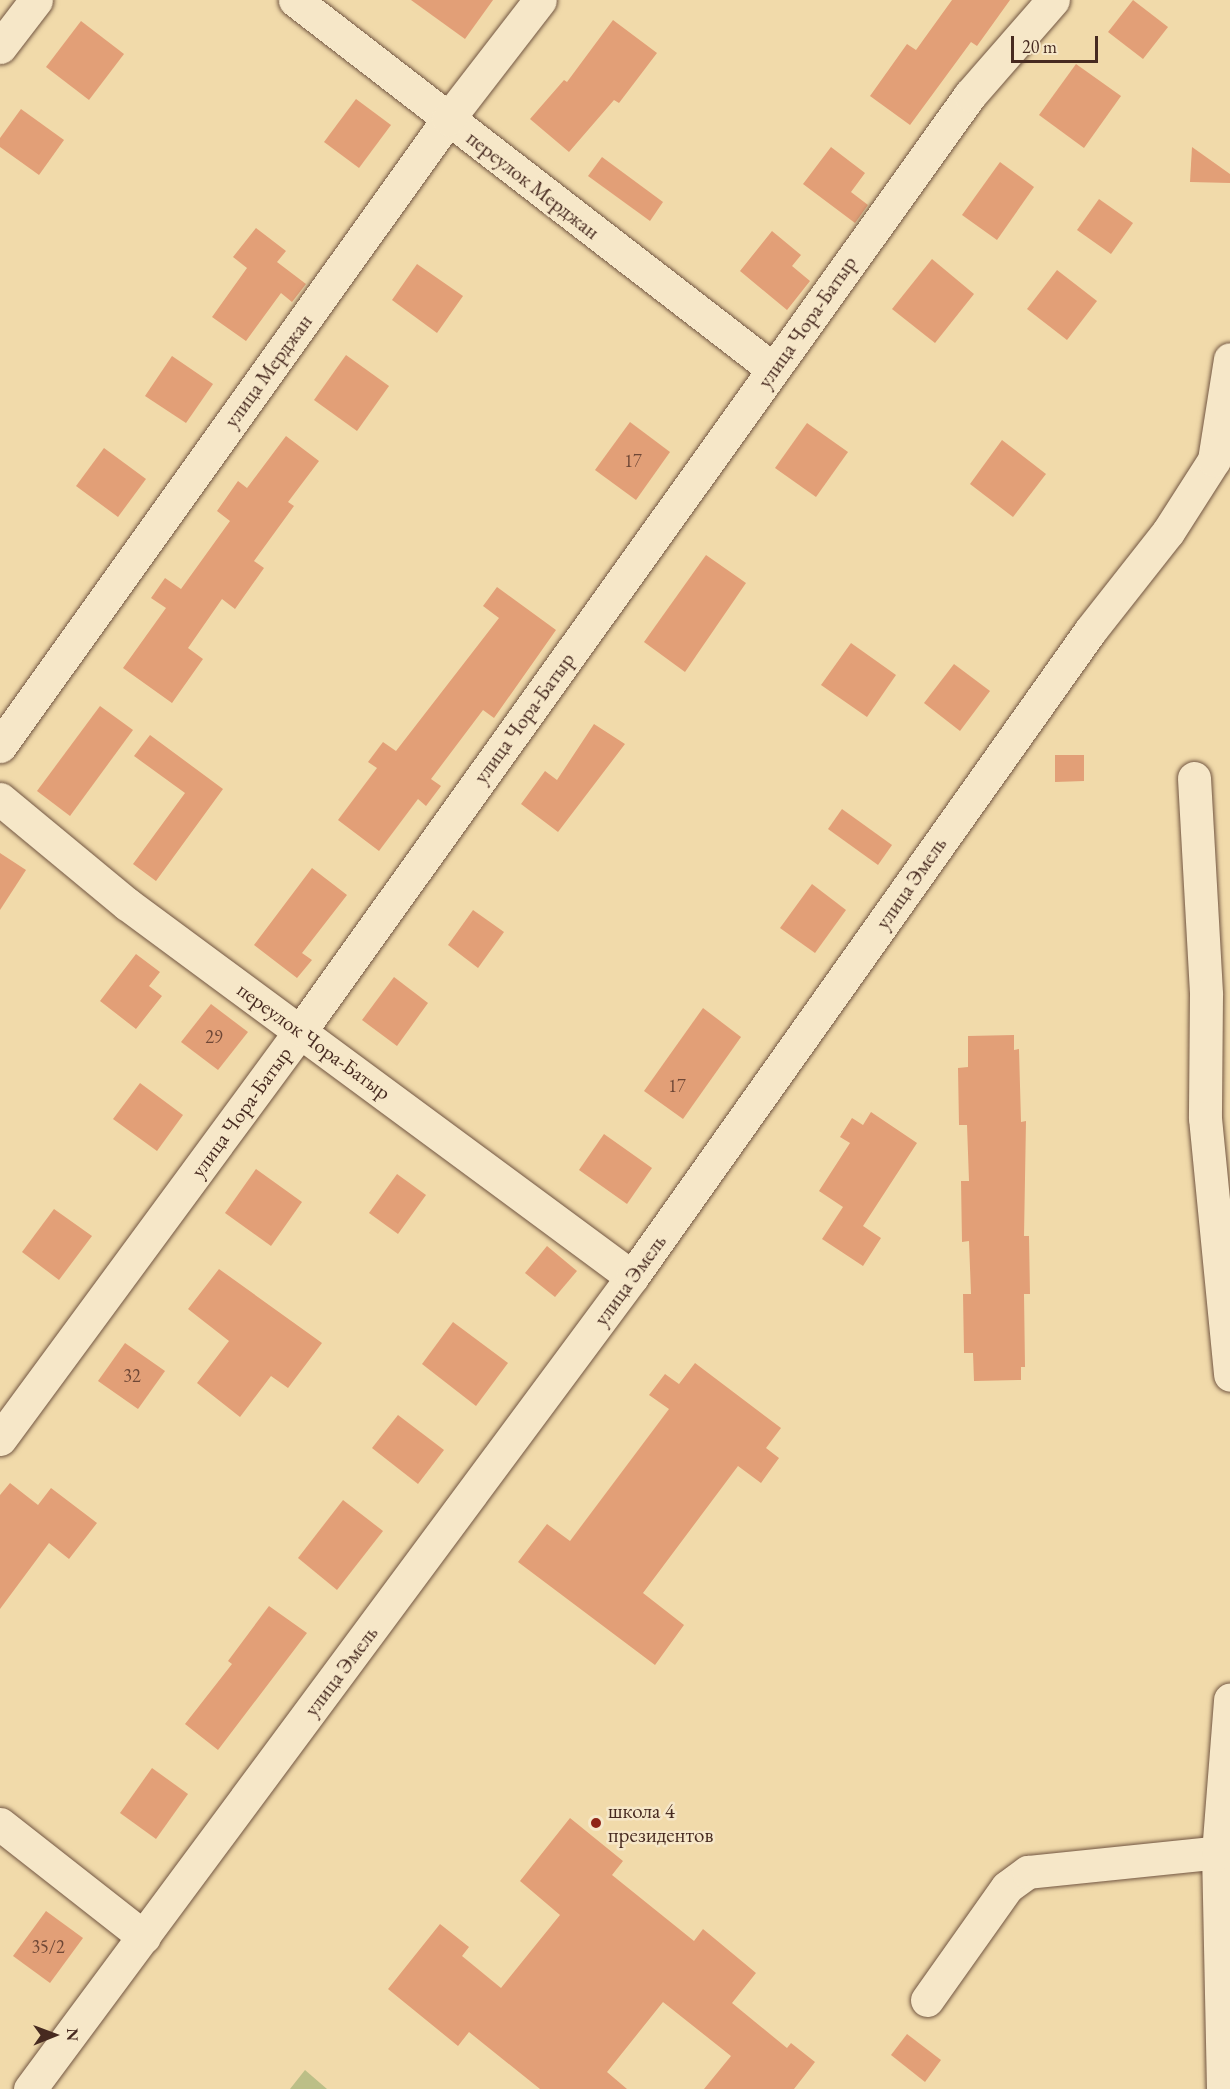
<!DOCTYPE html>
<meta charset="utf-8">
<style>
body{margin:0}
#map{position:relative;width:1230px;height:2089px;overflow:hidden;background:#f1daaa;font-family:"EB Garamond",serif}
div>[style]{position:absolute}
.green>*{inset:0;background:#bcbf87}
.building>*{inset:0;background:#e29f77}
.roads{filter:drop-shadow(0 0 2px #725642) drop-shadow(0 0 2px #725642)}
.minor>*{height:33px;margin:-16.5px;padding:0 16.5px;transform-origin:16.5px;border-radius:16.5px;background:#f6e7c8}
.dots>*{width:16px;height:16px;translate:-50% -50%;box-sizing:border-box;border:3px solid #f6e7c8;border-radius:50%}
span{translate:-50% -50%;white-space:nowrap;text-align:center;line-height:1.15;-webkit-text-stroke:5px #f6e7c8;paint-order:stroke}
.number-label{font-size:18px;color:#6e4736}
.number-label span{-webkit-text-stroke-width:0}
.street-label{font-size:21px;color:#472a20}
.poi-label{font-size:21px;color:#472a20}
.left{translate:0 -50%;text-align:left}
.north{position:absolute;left:24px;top:2005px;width:60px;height:60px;-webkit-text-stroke:4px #f6e7c8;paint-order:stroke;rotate:89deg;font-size:16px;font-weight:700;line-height:24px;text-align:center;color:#472a20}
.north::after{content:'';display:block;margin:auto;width:21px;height:27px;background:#472a20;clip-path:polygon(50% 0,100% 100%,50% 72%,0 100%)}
.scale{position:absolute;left:1011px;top:36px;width:87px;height:27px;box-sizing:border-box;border:3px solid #472a20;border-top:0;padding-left:8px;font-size:18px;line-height:21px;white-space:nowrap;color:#472a20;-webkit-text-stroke:4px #f6e7c8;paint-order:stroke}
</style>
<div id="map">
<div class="green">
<i style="clip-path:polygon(305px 2070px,327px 2089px,290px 2089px)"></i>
</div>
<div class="building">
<i style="clip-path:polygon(411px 0,493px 0,465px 39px)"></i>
<i style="clip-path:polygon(952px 0,1010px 0,977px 46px,971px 42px,910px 125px,870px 96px,907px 44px,916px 50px)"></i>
<i style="clip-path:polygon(1133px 0,1168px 27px,1143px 59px,1108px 32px)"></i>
<i style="clip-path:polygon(613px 20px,657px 53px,619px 103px,614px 100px,569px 152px,530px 119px,564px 80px,567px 82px)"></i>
<i style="clip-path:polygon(81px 21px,124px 54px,89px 100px,46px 67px)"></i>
<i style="clip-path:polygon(1076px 64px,1121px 96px,1084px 148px,1039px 115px)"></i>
<i style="clip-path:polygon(356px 99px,391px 125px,359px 168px,324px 142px)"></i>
<i style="clip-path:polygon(21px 109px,64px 140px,39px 175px,0 147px,0 138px)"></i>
<i style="clip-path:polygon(831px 147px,865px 173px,851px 192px,868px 205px,855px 223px,803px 184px)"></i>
<i style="clip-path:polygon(1192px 147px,1230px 174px,1230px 183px,1190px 182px)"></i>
<i style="clip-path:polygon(602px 157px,663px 202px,650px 221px,588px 176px)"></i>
<i style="clip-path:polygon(1000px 162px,1034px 187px,997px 240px,962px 215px)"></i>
<i style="clip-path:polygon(1099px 199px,1133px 223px,1111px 254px,1077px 230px)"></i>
<i style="clip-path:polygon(256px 228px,286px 251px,277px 262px,306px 284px,292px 302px,281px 293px,246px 341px,212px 317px,247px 268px,233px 257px)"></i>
<i style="clip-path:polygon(772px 231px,801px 255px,792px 266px,810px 281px,787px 310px,740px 271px)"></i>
<i style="clip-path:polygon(932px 259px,974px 294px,935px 343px,892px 309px)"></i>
<i style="clip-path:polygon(417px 264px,463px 296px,437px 333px,392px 300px)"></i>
<i style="clip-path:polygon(1057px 270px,1097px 301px,1067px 340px,1027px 309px)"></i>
<i style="clip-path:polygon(346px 355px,389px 386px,357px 431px,314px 400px)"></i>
<i style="clip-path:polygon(172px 356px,213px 384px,186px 423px,145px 396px)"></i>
<i style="clip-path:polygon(630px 422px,670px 452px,636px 500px,595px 470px)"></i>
<i style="clip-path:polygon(807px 423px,848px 452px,816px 497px,775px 468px)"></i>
<i style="clip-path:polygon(286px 436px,319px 461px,288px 502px,294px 506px,254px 561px,264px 568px,235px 609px,222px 599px,188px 648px,203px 659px,172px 703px,123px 668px,166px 608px,151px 598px,165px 578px,181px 589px,230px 521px,217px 511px,238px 481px,247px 488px)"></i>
<i style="clip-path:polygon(1002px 440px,1046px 474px,1013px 517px,970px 484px)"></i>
<i style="clip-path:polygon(104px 448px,146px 479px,118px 517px,76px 486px)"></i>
<i style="clip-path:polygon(706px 555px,746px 583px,685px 672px,644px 642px)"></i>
<i style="clip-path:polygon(497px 587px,556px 630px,494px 718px,483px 710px,431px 779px,441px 786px,426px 806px,418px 799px,379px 851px,338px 820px,377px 768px,368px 762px,383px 742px,396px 751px,499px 618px,483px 606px)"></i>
<i style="clip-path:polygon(851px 643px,896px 675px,867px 717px,821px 685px)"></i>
<i style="clip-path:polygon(954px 664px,990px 691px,960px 731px,924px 703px)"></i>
<i style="clip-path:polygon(100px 706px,133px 730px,70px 816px,37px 791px)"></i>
<i style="clip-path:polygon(594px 724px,625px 744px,558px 832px,521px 804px,545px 771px,557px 780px)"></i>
<i style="clip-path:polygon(150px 735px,223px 789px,156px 881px,133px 864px,185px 793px,134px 756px)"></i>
<i style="clip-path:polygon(1055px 755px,1084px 755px,1084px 781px,1055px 782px)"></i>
<i style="clip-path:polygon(842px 809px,892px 845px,878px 865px,828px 829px)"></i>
<i style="clip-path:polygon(0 853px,26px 870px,0 910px)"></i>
<i style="clip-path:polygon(312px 868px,347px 895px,302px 953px,312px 960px,297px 978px,254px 945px)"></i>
<i style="clip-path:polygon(812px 884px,846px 910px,815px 953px,780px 928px)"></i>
<i style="clip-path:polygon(473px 910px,504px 932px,478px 968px,448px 945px)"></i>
<i style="clip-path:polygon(136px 954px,160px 972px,149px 986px,162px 996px,136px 1029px,100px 1001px)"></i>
<i style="clip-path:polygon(394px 977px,428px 1003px,397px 1046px,362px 1020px)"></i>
<i style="clip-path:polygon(211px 1004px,248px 1032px,218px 1070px,181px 1042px)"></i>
<i style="clip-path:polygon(703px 1008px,741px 1037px,683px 1119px,644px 1091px)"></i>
<i style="clip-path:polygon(1014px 1035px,1014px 1050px,1019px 1049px,1021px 1122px,1026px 1121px,1024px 1236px,1029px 1236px,1030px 1294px,1024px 1294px,1025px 1367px,1021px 1367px,1021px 1380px,974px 1381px,973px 1353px,964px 1353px,963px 1294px,971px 1294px,969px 1241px,962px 1242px,961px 1181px,969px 1181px,967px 1125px,959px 1125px,958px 1068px,968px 1067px,968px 1036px)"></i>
<i style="clip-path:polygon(140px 1083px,183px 1115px,157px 1151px,113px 1119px)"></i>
<i style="clip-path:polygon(871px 1112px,917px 1143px,863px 1226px,881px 1238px,863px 1266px,822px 1239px,843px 1207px,819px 1191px,850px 1143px,840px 1137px,852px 1118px,863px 1125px)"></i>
<i style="clip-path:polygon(604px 1134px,652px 1168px,627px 1204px,579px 1170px)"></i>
<i style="clip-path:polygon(256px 1169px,302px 1202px,271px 1246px,225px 1213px)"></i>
<i style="clip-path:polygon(397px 1174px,426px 1195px,398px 1234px,369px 1213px)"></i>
<i style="clip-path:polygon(54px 1209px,92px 1236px,59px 1280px,22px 1252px)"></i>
<i style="clip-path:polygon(547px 1246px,577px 1271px,555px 1297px,525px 1273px)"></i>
<i style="clip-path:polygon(219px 1269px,322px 1343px,288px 1388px,271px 1376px,240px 1417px,197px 1383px,229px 1341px,188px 1309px)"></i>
<i style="clip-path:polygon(453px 1322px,508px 1363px,476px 1406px,422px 1364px)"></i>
<i style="clip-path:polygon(125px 1343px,165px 1371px,138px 1409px,98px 1381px)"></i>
<i style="clip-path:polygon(695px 1363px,781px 1428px,766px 1448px,779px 1458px,761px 1483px,738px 1466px,643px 1593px,684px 1625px,655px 1665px,518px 1562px,547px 1524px,570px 1541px,669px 1409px,649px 1395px,665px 1374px,679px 1384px)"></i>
<i style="clip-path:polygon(398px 1415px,444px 1450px,418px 1484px,372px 1448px)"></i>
<i style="clip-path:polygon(10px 1483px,38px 1505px,51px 1488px,97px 1523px,69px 1559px,49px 1543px,0 1609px,0 1495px)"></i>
<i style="clip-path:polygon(343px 1500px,383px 1531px,337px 1590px,298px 1558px)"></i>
<i style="clip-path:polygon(269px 1606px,307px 1633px,218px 1750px,185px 1724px,232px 1664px,228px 1661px)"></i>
<i style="clip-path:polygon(152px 1768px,188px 1794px,156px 1839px,120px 1813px)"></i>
<i style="clip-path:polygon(570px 1818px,623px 1861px,612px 1875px,694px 1941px,703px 1929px,756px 1973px,732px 2003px,787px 2048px,791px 2043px,815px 2062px,794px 2089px,704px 2089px,731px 2056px,663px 2002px,607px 2072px,627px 2089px,540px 2089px,469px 2032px,458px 2046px,388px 1989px,440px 1924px,469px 1947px,462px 1956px,501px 1988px,560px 1915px,520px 1881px)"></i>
<i style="clip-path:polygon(46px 1911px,83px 1938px,50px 1983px,13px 1956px)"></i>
<i style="clip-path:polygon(907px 2034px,941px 2060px,925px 2082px,891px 2055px)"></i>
</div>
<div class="roads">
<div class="minor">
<i style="left:295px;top:0;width:604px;rotate:37.67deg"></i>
<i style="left:0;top:47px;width:59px;rotate:-52.5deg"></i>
<i style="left:0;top:746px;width:771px;rotate:-54.45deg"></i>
<i style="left:448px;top:119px;width:150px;rotate:-52.3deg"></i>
<i style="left:1194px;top:778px;width:217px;rotate:86.8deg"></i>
<i style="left:1206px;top:995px;width:123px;rotate:90.5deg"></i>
<i style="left:1205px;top:1118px;width:258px;rotate:84.4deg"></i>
<i style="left:0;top:799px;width:165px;rotate:39.6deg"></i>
<i style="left:127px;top:904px;width:628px;rotate:36.45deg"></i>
<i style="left:0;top:1439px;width:508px;rotate:-53.65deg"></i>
<i style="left:301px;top:1030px;width:1150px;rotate:-54.42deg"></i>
<i style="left:970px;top:95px;width:126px;rotate:-48.9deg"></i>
<i style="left:0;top:1824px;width:183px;rotate:38.1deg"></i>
<i style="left:927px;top:2000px;width:138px;rotate:-54.7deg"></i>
<i style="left:1007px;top:1887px;width:26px;rotate:-36deg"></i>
<i style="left:1028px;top:1872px;width:203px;rotate:-5.9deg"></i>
<i style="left:30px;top:2089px;width:1011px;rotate:-53.45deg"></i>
<i style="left:632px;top:1277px;width:792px;rotate:-54.66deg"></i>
<i style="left:1090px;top:631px;width:126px;rotate:-51.8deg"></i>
<i style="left:1168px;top:532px;width:85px;rotate:-57.4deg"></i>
<i style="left:1214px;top:460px;width:102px;rotate:-81deg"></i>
<i style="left:1223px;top:2089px;width:236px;rotate:-91.2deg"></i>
<i style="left:1218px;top:1853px;width:154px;rotate:-85.5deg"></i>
</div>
</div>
<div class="dots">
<i style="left:596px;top:1823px;background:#8f2418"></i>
</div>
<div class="number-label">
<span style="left:633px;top:461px">17</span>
<span style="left:214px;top:1037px">29</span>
<span style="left:677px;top:1086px">17</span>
<span style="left:132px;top:1376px">32</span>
<span style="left:48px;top:1947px">35/2</span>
</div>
<div class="street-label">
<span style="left:533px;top:185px;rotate:38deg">переулок Мерджан</span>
<span style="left:807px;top:322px;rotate:-55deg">улица Чора-Батыр</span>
<span style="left:268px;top:371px;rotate:-54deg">улица Мерджан</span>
<span style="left:524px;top:718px;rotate:-54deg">улица Чора-Батыр</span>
<span style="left:911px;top:883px;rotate:-55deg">улица Эмель</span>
<span style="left:314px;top:1041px;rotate:36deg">переулок Чора-Батыр</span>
<span style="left:241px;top:1112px;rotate:-54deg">улица Чора-Батыр</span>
<span style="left:630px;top:1280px;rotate:-54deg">улица Эмель</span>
<span style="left:341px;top:1671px;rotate:-53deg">улица Эмель</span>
</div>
<div class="poi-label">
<span class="left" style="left:608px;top:1823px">школа 4<br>президентов</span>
</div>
<div class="north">N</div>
<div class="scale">20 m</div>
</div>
